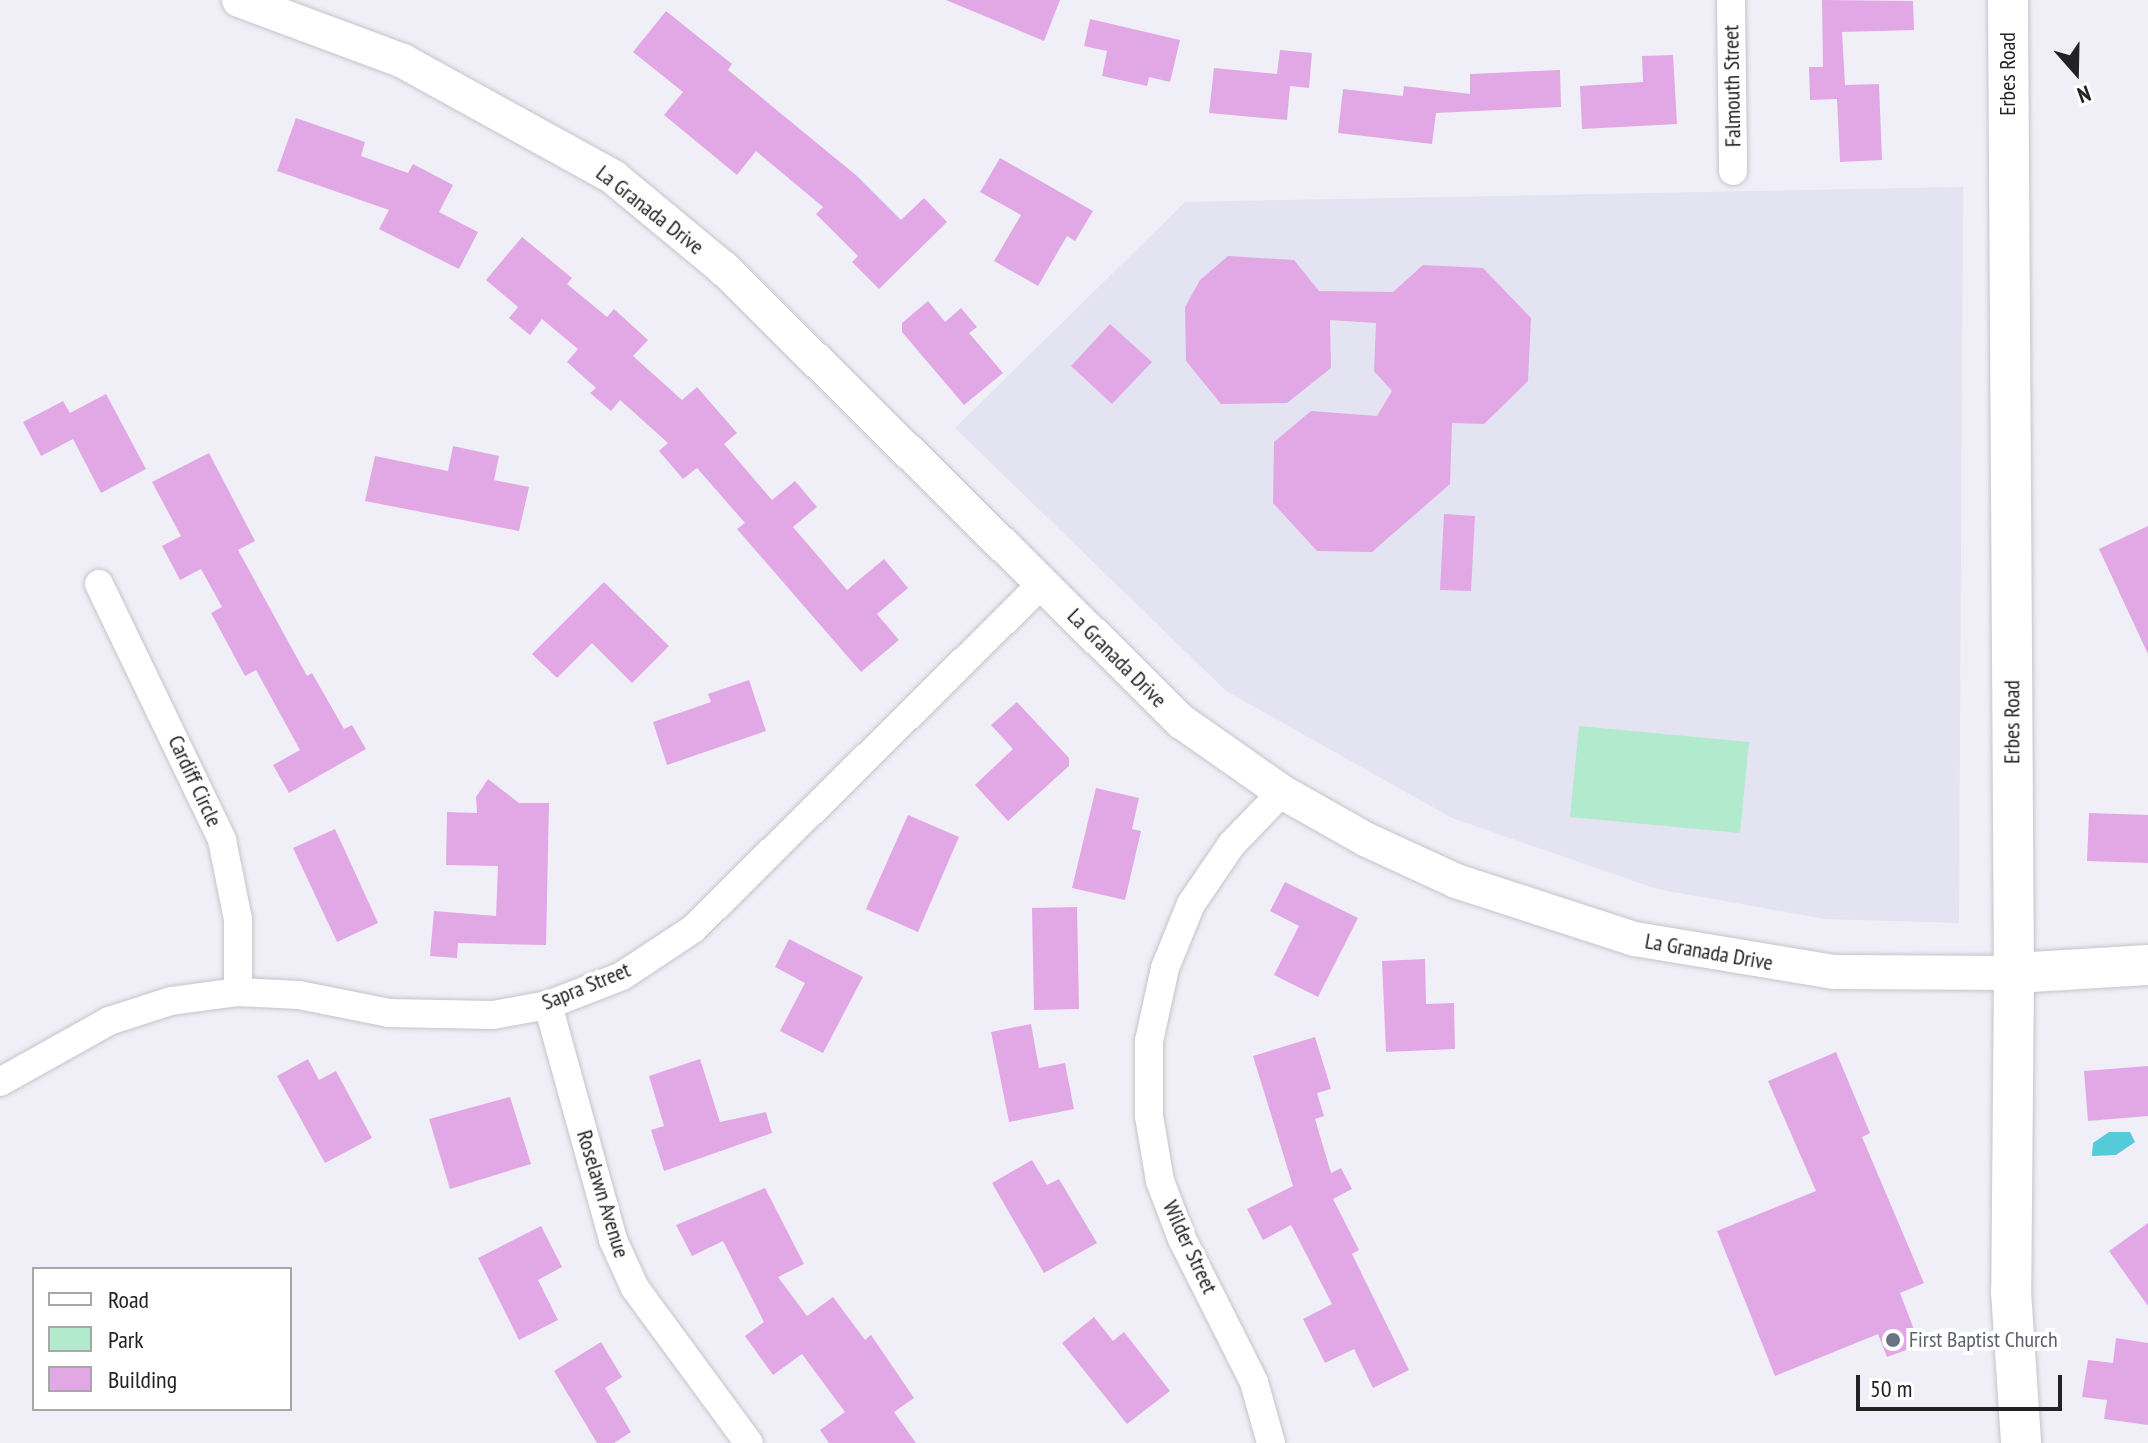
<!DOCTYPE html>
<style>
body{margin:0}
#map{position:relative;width:2148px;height:1443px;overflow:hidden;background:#f0eff7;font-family:"PT Sans Narrow",sans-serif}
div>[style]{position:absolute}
.built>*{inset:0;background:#e4e3f2}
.green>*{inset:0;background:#b1eacc}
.water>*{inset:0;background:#55cbda}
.building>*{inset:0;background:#e2a8e6}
.roads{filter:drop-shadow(0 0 2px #c4c4cb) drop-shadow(0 0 2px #c4c4cb)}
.minor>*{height:28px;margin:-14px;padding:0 14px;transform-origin:14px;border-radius:14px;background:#fff}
.tertiary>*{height:34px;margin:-17px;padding:0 17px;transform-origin:17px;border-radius:17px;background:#fff}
.secondary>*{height:40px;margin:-20px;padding:0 20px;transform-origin:20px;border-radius:20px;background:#fff}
.dots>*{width:22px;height:22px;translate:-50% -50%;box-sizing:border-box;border:4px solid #fff;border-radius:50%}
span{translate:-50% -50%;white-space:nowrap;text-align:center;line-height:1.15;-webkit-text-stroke:8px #fff;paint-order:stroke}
.street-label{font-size:22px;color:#222224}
.worship-label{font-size:22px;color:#5b616d}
.left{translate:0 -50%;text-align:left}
.legend{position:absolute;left:32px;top:1267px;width:260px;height:144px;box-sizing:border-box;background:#fff;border:2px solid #a7a7a7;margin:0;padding:10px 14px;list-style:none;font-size:24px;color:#222224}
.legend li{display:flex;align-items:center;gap:16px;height:40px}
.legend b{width:40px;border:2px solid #a7a7a7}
.north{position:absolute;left:2036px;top:32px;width:80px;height:80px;-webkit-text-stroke:6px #fff;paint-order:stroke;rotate:160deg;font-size:22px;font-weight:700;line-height:32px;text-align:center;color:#222224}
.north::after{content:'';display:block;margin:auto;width:28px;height:36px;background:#222224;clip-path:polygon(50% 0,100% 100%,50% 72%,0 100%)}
.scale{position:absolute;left:1856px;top:1375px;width:206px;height:36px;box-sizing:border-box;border:4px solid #222224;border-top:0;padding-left:10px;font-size:24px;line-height:28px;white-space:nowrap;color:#222224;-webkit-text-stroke:6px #fff;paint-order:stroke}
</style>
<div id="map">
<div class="built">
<i style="clip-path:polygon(1963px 187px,1959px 923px,1825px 919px,1657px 889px,1452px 818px,1226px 691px,955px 428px,1185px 202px)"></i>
</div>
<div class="green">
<i style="clip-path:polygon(1579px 726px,1749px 742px,1740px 833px,1570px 817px)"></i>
</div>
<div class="water">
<i style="clip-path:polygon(2109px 1132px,2130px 1132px,2135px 1142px,2116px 1155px,2092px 1156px,2093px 1143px)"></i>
</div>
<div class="building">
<i style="clip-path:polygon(946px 0,1060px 0,1044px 41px)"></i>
<i style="clip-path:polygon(1822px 0,1913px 1px,1914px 30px,1842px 32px,1845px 85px,1879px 84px,1882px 160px,1840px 162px,1837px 99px,1810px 100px,1809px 67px,1823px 67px)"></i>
<i style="clip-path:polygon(666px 11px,732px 64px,728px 70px,857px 176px,901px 220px,924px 198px,947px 222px,879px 289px,852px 262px,858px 256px,816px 214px,823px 207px,756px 151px,737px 175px,664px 115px,683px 92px,633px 52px)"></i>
<i style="clip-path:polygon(1090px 19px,1180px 40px,1170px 82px,1149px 77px,1147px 86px,1102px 76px,1107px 51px,1084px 46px)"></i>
<i style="clip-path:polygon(1280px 50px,1312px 53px,1309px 88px,1290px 86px,1287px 120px,1209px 113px,1214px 68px,1277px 74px)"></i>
<i style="clip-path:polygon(1673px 55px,1677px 124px,1582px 129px,1580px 86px,1643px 82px,1642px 56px)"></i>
<i style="clip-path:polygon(1560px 70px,1561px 107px,1436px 113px,1432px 144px,1338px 133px,1343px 89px,1403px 96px,1404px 86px,1470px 94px,1470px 74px)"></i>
<i style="clip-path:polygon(296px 118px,365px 142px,361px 156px,408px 173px,413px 164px,453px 185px,439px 212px,478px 232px,459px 269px,379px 229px,389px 210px,277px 171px)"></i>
<i style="clip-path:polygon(1000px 158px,1093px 211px,1075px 241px,1067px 236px,1038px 286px,994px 261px,1021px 215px,980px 192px)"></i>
<i style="clip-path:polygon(522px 237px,572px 278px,567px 284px,607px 317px,614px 309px,648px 340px,633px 356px,682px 400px,697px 387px,737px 433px,724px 444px,772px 500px,795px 481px,817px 507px,793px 527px,847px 590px,884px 559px,908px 588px,877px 614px,899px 640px,861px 672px,737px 529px,745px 523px,697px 468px,683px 479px,659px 451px,668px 443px,620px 400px,611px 411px,590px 393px,596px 388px,567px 362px,578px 349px,542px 319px,530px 335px,509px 318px,518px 307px,486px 280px)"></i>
<i style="clip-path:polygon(1228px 256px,1294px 260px,1319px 291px,1393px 292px,1423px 265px,1483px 268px,1531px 318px,1528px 381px,1484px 424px,1452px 423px,1450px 484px,1372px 552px,1317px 551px,1273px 503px,1274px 442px,1311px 411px,1377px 416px,1392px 391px,1374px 371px,1376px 323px,1330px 320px,1331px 368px,1287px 403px,1221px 404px,1186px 361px,1185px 307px,1200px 280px)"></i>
<i style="clip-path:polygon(928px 301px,945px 322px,961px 308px,977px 327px,969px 333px,1003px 373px,964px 405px,902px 332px,902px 323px)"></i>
<i style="clip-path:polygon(1110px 324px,1152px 362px,1112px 404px,1071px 366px)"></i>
<i style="clip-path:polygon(106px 394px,146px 469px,101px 493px,73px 439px,41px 456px,23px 422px,63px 401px,70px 413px)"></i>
<i style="clip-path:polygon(453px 446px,499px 456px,494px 480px,529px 487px,519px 531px,365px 501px,375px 456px,448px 471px)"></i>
<i style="clip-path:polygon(209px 453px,255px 541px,238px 550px,307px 676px,312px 673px,344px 729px,352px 725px,366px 749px,289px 793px,273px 765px,300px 750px,256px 670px,245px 676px,211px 613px,222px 607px,201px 569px,180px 580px,162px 546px,181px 536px,152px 482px)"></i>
<i style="clip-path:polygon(1444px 514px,1475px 516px,1471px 591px,1440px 590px)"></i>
<i style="clip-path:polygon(2148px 526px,2148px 654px,2099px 549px)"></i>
<i style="clip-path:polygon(604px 582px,669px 646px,632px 683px,592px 643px,557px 678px,532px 654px)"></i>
<i style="clip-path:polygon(749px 680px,766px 731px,667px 765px,653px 722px,711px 702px,708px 694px)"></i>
<i style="clip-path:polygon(1017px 702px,1069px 758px,1069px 766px,1008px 821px,975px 785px,1013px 749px,991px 725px)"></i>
<i style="clip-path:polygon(488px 779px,519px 803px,549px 803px,546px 945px,458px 943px,457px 958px,430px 956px,434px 911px,496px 916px,498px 866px,446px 865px,447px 812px,477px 813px,476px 797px)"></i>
<i style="clip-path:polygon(1096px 788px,1139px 798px,1132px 829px,1141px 831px,1125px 900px,1072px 888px)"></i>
<i style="clip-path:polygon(2089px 813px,2148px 815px,2148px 863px,2087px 861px)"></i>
<i style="clip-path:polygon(908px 815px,959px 837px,918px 932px,866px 909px)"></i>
<i style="clip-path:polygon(335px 829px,378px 923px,337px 942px,293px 848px)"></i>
<i style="clip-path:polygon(1285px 882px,1358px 918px,1318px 997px,1274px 975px,1299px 926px,1270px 911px)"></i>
<i style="clip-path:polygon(1077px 907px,1079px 1009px,1034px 1010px,1032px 908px)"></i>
<i style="clip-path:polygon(789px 939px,863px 977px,823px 1053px,780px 1031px,805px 983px,775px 967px)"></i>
<i style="clip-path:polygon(1425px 959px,1426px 1004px,1454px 1003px,1455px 1049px,1386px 1052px,1382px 961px)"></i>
<i style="clip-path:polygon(1031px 1024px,1039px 1068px,1065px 1063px,1074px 1109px,1009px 1122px,991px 1032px)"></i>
<i style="clip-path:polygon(1315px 1037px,1331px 1089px,1317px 1093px,1324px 1116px,1315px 1119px,1331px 1173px,1341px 1168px,1352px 1189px,1333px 1199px,1359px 1250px,1352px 1254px,1409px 1370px,1373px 1388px,1354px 1349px,1325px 1363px,1303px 1319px,1332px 1304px,1291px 1225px,1263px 1240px,1247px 1209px,1293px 1186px,1253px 1056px)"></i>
<i style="clip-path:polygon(1836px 1052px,1870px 1133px,1862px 1137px,1924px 1283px,1900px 1293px,1920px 1345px,1887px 1357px,1878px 1334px,1775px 1376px,1717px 1231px,1816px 1191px,1768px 1081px)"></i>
<i style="clip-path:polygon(308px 1059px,319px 1080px,336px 1071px,372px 1138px,325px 1163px,277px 1076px)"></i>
<i style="clip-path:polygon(700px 1059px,720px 1122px,766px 1112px,772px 1133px,664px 1171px,651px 1130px,664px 1126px,649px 1076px)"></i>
<i style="clip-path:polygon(2148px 1066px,2148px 1116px,2088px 1121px,2084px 1071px)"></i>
<i style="clip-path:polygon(510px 1097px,531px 1164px,450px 1189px,429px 1119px)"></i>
<i style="clip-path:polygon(1032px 1160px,1047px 1185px,1059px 1179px,1097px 1243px,1044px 1273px,992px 1183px)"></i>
<i style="clip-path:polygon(765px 1188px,804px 1264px,778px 1277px,807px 1316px,833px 1297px,865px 1340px,871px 1335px,914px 1398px,894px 1412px,916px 1443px,829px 1443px,820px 1430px,845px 1412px,802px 1354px,773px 1375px,745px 1336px,764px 1322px,723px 1241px,692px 1256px,676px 1225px)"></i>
<i style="clip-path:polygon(2148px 1223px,2148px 1306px,2109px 1251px)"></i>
<i style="clip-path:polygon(541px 1226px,562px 1267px,538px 1280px,558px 1320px,519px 1340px,478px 1258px)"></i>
<i style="clip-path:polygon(1094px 1317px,1113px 1341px,1124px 1332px,1170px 1391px,1127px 1424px,1062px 1343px)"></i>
<i style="clip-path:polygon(2116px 1338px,2148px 1343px,2148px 1425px,2104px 1419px,2107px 1400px,2082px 1397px,2088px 1360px,2113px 1363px)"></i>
<i style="clip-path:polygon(601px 1342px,622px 1377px,605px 1388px,631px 1432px,614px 1443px,597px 1443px,554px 1371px)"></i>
</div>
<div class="roads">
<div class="minor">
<i style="left:1731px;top:0;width:171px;rotate:89.3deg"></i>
<i style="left:99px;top:584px;width:284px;rotate:64.3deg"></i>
<i style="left:222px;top:840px;width:81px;rotate:78.6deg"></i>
<i style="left:238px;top:919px;width:73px;rotate:90deg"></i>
<i style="left:548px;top:1005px;width:244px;rotate:74.5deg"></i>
<i style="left:613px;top:1240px;width:53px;rotate:65.4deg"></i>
<i style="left:635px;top:1288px;width:192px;rotate:53.7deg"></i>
<i style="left:0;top:1082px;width:125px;rotate:-29.2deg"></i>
<i style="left:109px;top:1021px;width:65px;rotate:-17.9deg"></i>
<i style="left:171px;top:1001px;width:68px;rotate:-7.7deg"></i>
<i style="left:238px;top:992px;width:61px;rotate:2.8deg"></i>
<i style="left:299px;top:995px;width:92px;rotate:11.3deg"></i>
<i style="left:389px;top:1013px;width:104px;rotate:1.1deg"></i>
<i style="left:493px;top:1015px;width:56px;rotate:-10.3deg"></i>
<i style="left:548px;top:1005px;width:79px;rotate:-21.4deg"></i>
<i style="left:622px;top:976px;width:85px;rotate:-33.5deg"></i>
<i style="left:693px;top:929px;width:491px;rotate:-44.7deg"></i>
<i style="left:1271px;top:1443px;width:63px;rotate:-105.6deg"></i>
<i style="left:1254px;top:1382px;width:160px;rotate:-116.7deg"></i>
<i style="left:1182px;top:1239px;width:62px;rotate:-110.8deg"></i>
<i style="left:1160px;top:1181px;width:66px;rotate:-99.6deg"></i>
<i style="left:1149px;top:1116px;width:75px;rotate:-90deg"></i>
<i style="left:1149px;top:1041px;width:75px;rotate:-77.6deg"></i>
<i style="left:1165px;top:968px;width:69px;rotate:-67.9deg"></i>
<i style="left:1191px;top:904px;width:73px;rotate:-55.7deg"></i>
<i style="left:1232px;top:844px;width:72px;rotate:-46.1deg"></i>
</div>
<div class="tertiary">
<i style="left:239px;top:0;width:175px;rotate:20.4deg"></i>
<i style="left:403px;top:61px;width:240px;rotate:28.9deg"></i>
<i style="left:613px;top:177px;width:143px;rotate:39.6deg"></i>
<i style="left:723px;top:268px;width:646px;rotate:44.69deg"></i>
<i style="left:1182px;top:722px;width:122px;rotate:35deg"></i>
<i style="left:1282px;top:792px;width:98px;rotate:29.5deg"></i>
<i style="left:1367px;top:840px;width:98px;rotate:24.7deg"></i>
<i style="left:1456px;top:881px;width:188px;rotate:18deg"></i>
<i style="left:1635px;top:939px;width:203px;rotate:9.4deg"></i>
<i style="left:1835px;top:972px;width:179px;rotate:0.3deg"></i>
</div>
<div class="secondary">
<i style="left:2008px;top:0;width:973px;rotate:89.65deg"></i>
<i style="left:2014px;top:973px;width:318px;rotate:90.5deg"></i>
<i style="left:2011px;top:1291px;width:152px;rotate:86.2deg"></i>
<i style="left:2014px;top:973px;width:134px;rotate:-3.4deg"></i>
</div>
</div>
<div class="dots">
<i style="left:1893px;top:1340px;background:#6b7280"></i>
</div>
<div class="street-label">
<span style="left:2008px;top:74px;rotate:-90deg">Erbes Road</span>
<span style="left:1732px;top:86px;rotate:-91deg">Falmouth Street</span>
<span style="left:650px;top:210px;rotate:38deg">La Granada Drive</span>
<span style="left:1117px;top:658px;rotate:45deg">La Granada Drive</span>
<span style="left:2012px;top:722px;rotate:-90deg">Erbes Road</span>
<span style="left:195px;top:781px;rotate:65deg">Cardiff Circle</span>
<span style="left:1709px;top:952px;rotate:10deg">La Granada Drive</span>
<span style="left:586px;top:986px;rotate:-22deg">Sapra Street</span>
<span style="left:603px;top:1194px;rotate:73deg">Roselawn Avenue</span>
<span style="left:1190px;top:1247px;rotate:65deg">Wilder Street</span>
</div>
<div class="worship-label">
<span class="left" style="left:1909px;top:1340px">First Baptist Church</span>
</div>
<ul class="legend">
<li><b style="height:10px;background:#fff"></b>Road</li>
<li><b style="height:22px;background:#b1eacc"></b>Park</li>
<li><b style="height:22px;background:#e2a8e6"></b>Building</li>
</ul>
<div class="north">N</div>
<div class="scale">50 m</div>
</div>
